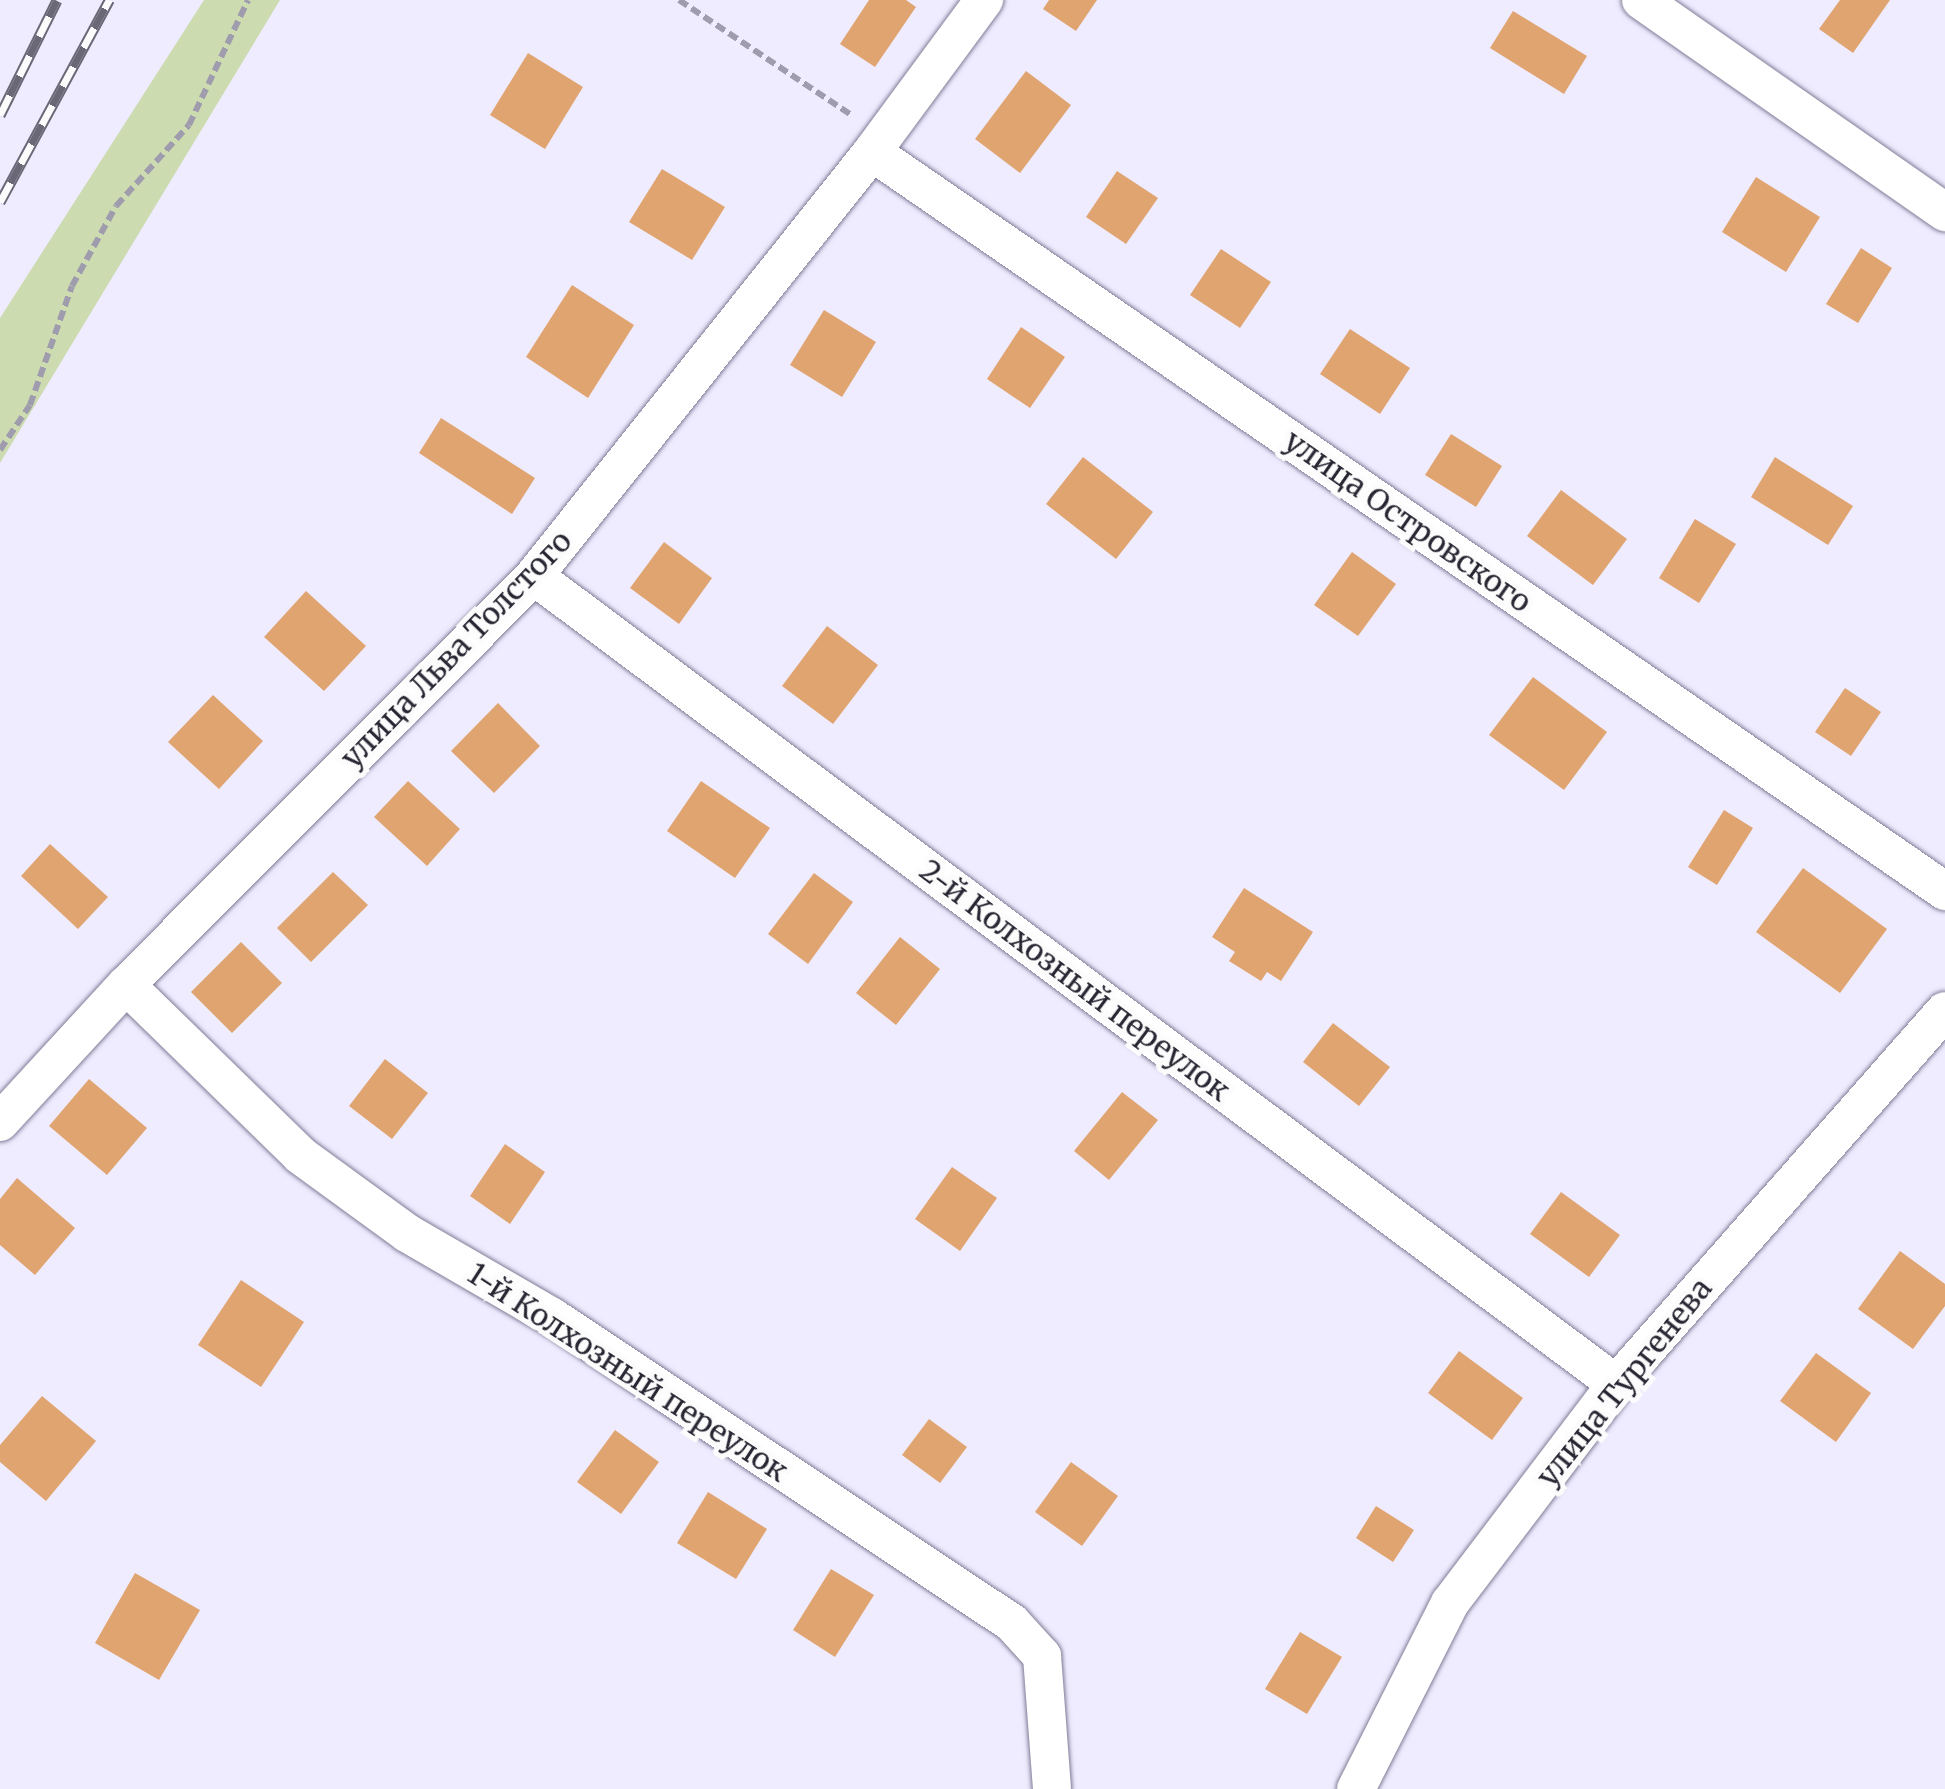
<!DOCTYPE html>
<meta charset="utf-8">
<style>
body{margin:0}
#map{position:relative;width:1945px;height:1789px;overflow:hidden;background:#efecff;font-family:Merriweather,serif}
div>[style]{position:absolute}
.green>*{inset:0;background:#cddbb0}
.building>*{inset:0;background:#e0a471}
.path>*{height:6px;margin-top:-3px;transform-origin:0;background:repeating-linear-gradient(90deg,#9f9cad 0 10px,transparent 0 15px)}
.roads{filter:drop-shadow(0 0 2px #817c97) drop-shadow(0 0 2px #817c97)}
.street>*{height:38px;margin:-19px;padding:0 19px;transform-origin:19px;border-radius:19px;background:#fff}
.rail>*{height:11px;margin-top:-5.5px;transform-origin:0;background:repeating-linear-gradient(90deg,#fcfcfc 0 22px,#6a6776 0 44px);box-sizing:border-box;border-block:2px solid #6a6776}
span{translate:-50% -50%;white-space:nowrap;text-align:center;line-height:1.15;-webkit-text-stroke:10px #fcfcfc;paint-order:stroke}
.street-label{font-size:30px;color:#282632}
</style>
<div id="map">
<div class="green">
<i style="clip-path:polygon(204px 0,280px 0,0 463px,0 318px)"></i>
</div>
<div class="building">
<i style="clip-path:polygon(869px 0,906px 0,916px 7px,875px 67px,840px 44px)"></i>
<i style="clip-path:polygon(1049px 0,1097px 0,1076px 31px,1043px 9px)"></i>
<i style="clip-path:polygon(1840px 0,1890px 0,1853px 53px,1819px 29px)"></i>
<i style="clip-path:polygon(1513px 11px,1587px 56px,1564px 94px,1490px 48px)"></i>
<i style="clip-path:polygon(528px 53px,583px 87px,545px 149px,490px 115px)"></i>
<i style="clip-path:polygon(1026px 71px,1071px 105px,1020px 173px,975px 139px)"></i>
<i style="clip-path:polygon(662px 169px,725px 207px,692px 260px,629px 222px)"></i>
<i style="clip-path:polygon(1117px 171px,1158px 198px,1126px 244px,1086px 217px)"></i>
<i style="clip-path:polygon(1756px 177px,1820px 217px,1786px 272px,1722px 232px)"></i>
<i style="clip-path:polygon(1861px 248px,1892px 268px,1858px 323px,1826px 304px)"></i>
<i style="clip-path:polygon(1221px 249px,1271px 282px,1240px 328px,1190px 295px)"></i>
<i style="clip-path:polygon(572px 285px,634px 325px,588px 398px,526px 357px)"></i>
<i style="clip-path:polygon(824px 310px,876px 342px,842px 397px,790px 365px)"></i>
<i style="clip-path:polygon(1021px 327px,1065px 357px,1030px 408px,987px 379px)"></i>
<i style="clip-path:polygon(1350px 329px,1410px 368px,1380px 414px,1320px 374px)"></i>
<i style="clip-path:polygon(441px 418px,535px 478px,512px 514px,419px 453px)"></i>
<i style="clip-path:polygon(1451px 434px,1502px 466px,1476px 507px,1425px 475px)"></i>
<i style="clip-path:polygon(1083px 457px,1153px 512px,1116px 559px,1046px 504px)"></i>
<i style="clip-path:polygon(1775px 457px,1853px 506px,1828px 545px,1751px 497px)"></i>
<i style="clip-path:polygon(1561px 490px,1627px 539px,1593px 585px,1527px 536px)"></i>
<i style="clip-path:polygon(1695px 519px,1736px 544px,1699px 603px,1659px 578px)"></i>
<i style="clip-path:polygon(664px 542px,712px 578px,679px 624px,630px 588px)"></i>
<i style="clip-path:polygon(1352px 552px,1396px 584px,1358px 636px,1314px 605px)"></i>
<i style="clip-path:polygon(306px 591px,366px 646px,324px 691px,264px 637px)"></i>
<i style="clip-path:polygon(827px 626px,878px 665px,833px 724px,782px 686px)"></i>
<i style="clip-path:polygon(1533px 677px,1607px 732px,1564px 790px,1489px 735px)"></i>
<i style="clip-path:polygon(1845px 688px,1881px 712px,1851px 756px,1815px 732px)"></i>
<i style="clip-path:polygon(213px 695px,263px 741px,219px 789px,168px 742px)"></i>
<i style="clip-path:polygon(498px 703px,540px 746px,494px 793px,451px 751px)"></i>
<i style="clip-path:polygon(408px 781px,460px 829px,427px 866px,374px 817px)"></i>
<i style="clip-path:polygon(701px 781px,770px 828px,735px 878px,667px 831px)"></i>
<i style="clip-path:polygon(1724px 810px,1753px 828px,1717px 885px,1688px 867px)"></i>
<i style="clip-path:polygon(50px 844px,108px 897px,78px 929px,21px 876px)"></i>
<i style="clip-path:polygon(1803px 868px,1887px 929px,1840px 993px,1756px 932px)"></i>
<i style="clip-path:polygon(333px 872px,368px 905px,311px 962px,277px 928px)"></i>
<i style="clip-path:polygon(814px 873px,853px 902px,808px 964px,768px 934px)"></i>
<i style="clip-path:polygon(1244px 888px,1313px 932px,1281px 981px,1267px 972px,1261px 981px,1229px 961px,1235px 952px,1212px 937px)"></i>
<i style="clip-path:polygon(900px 937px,940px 969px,896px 1025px,856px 993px)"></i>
<i style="clip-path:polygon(241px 942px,282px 983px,232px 1033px,191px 992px)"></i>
<i style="clip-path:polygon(1333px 1023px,1390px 1067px,1359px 1106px,1303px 1062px)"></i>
<i style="clip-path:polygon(385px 1059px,428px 1093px,392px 1139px,349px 1106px)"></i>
<i style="clip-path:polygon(89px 1079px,147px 1128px,107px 1175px,49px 1126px)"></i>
<i style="clip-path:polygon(1122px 1092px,1158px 1120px,1109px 1180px,1074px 1151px)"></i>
<i style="clip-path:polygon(505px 1144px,545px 1172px,510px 1224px,470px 1196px)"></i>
<i style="clip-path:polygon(952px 1167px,997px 1198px,960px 1251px,915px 1219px)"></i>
<i style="clip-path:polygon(17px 1178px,75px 1228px,35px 1275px,0 1245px,0 1199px)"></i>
<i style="clip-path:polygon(1561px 1192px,1620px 1235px,1589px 1277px,1530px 1234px)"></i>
<i style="clip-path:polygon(1900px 1251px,1945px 1284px,1945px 1306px,1913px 1349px,1858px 1309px)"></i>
<i style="clip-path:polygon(241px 1280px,304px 1322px,261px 1387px,198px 1345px)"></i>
<i style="clip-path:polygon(1459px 1351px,1523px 1398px,1492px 1440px,1428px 1393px)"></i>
<i style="clip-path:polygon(1816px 1353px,1871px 1393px,1836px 1442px,1780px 1401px)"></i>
<i style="clip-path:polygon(42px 1396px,96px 1441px,46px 1501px,0 1462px,0 1445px)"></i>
<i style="clip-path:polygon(929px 1419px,967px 1447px,940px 1483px,902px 1455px)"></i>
<i style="clip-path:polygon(615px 1430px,659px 1462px,621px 1514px,577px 1482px)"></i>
<i style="clip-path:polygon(1071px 1462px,1118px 1496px,1082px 1546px,1035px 1512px)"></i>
<i style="clip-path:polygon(708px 1492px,767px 1529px,736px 1579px,677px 1543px)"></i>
<i style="clip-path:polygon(1376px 1506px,1414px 1530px,1393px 1562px,1356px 1538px)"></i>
<i style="clip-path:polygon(831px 1569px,874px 1595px,835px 1657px,793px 1630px)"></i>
<i style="clip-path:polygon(135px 1573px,200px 1610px,159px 1680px,95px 1643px)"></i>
<i style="clip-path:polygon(1300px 1632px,1342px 1657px,1307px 1714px,1265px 1689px)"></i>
</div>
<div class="path">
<i style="left:679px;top:0;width:209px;rotate:33.7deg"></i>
<i style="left:0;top:450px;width:54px;rotate:-56.3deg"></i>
<i style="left:30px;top:405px;width:126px;rotate:-70.6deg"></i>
<i style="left:72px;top:286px;width:91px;rotate:-61.2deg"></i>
<i style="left:116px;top:206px;width:109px;rotate:-48deg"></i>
<i style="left:189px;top:125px;width:138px;rotate:-64.7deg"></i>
</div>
<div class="roads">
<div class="street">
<i style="left:1641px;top:0;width:371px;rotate:34.9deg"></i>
<i style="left:872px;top:152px;width:1303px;rotate:34.56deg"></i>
<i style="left:534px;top:576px;width:1350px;rotate:36.75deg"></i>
<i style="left:126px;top:985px;width:243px;rotate:44.3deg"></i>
<i style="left:300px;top:1155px;width:132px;rotate:36.1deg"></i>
<i style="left:407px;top:1233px;width:168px;rotate:30.1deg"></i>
<i style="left:552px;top:1317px;width:552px;rotate:33.63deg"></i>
<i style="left:1012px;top:1623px;width:45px;rotate:47.7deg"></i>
<i style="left:1042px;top:1656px;width:133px;rotate:85.7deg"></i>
<i style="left:0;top:1122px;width:186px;rotate:-47.4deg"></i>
<i style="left:126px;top:985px;width:578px;rotate:-45.07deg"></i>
<i style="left:534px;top:576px;width:542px;rotate:-51.44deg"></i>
<i style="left:872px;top:152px;width:189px;rotate:-53.6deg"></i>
<i style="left:1356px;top:1789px;width:208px;rotate:-63.2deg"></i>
<i style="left:1450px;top:1603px;width:275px;rotate:-52.8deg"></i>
<i style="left:1616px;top:1384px;width:497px;rotate:-48.6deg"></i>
</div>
</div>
<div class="rail">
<i style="left:0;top:115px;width:128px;rotate:-63.6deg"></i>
<i style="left:0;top:202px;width:230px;rotate:-61.6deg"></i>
</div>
<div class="street-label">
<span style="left:1408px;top:521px;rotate:35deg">улица Островского</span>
<span style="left:456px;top:649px;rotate:-46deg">улица Льва Толстого</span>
<span style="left:1075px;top:980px;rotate:37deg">2-й Колхозный переулок</span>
<span style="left:628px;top:1372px;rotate:33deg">1-й Колхозный переулок</span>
<span style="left:1624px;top:1382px;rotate:-51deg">улица Тургенева</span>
</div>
</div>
